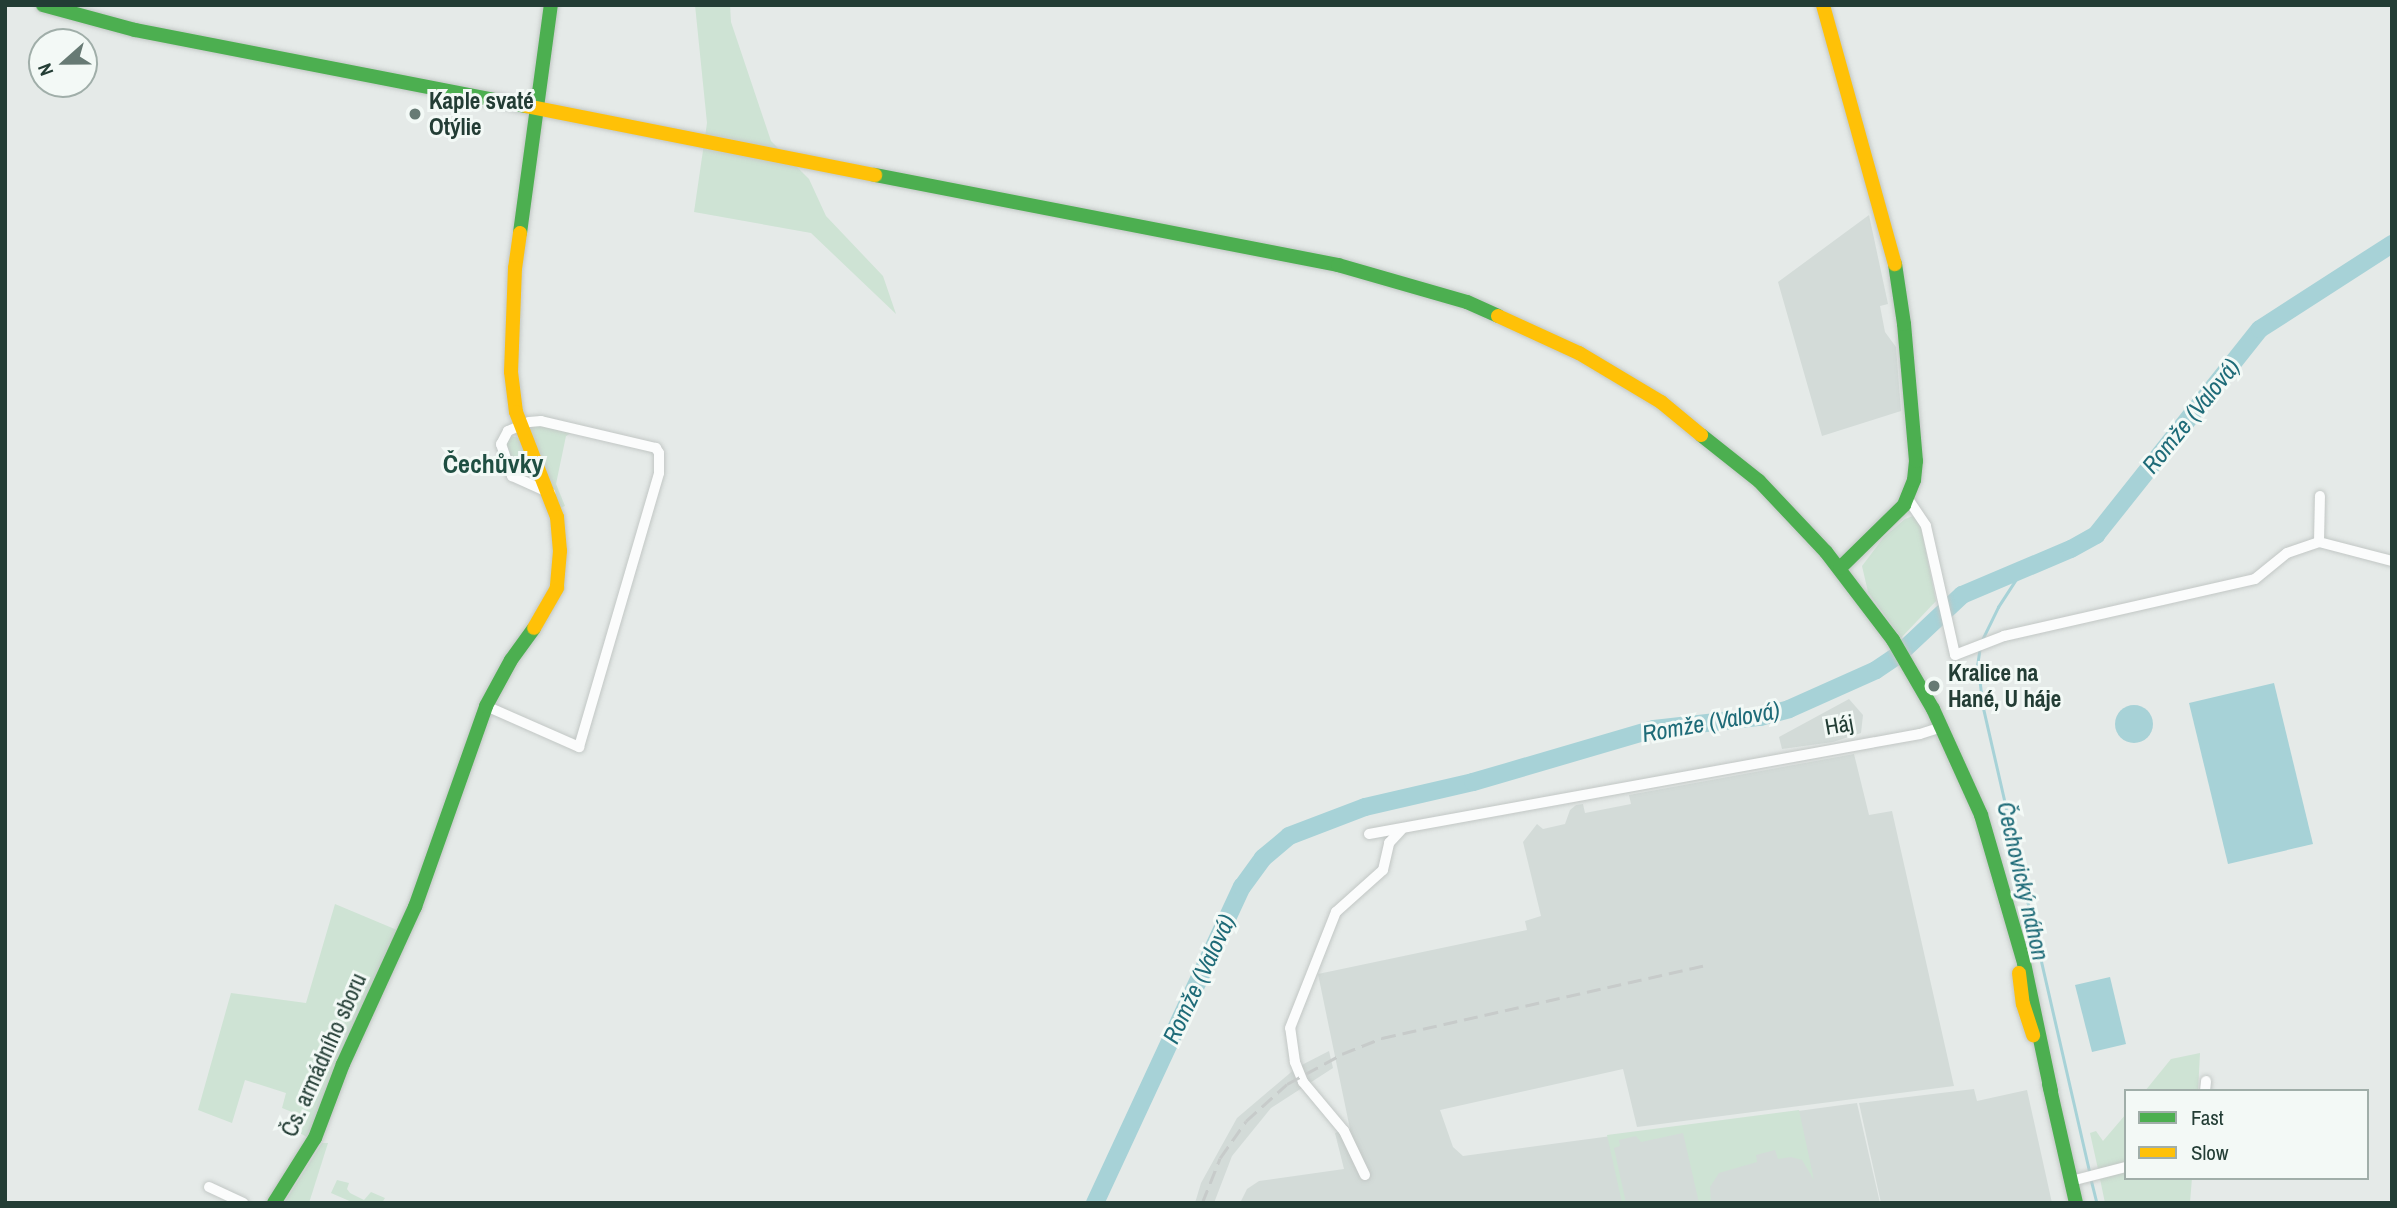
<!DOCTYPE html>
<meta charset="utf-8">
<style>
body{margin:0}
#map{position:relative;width:2397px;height:1208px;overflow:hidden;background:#e5eae8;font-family:"Archivo Narrow",sans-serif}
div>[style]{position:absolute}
.built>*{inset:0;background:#d3dbd8}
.green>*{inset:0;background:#cee3d4}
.water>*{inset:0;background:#a7d2d7}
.round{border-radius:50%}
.stream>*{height:2.5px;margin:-1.25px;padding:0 1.25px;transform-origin:1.25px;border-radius:1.25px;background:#a7d2d7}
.river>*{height:18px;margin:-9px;padding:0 9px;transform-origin:9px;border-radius:9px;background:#a7d2d7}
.roads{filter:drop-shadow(0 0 2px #c2c7c5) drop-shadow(0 0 2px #c2c7c5)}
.street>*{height:10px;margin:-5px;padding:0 5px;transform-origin:5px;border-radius:5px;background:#fbfcfc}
.fast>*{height:14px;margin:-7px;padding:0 7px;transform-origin:7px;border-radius:7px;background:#4caf50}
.slow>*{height:14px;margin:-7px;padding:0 7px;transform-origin:7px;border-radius:7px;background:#ffc107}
.rail>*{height:2.5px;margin-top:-1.25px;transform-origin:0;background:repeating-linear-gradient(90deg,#c7cbca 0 14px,transparent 0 21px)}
.dots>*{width:19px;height:19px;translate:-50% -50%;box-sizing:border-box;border:4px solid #f3f9f6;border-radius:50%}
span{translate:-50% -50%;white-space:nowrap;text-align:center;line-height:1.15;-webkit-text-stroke:6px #f3f9f6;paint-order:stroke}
.poi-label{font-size:23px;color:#233d35;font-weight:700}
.left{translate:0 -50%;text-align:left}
.street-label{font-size:23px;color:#233d35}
.water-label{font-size:24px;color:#1e6b78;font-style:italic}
.quarter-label{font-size:26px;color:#1f4f42;font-weight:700}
.frame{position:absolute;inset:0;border:7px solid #233d35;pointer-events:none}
.legend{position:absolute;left:2124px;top:1089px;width:245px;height:91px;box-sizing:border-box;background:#f3f9f6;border:2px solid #a0aea9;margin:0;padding:9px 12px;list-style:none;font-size:21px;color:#233d35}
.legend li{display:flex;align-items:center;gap:14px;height:35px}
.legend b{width:35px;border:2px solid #a0aea9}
.north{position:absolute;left:28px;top:28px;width:70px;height:70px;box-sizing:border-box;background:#f3f9f6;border:2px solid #a0aea9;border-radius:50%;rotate:249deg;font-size:19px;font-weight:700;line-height:28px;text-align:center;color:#233d35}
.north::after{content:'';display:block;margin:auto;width:24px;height:32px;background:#677a74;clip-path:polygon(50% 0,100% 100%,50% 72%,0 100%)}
</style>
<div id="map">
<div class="built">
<i style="clip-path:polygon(1869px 215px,1888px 304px,1880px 306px,1885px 332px,1896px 347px,1901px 411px,1822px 436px,1778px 282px)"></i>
<i style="clip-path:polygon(1849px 699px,1863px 715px,1861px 733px,1833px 742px,1782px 749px,1779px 737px)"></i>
<i style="clip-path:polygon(1854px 754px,1869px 815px,1892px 811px,1954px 1086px,1637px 1127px,1623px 1069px,1440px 1110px,1453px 1147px,1463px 1156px,1857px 1103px,1880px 1203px,1240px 1203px,1247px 1189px,1259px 1181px,1344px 1169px,1335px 1133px,1350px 1129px,1318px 974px,1527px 930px,1525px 921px,1541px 916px,1523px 842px,1537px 824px,1543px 829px,1565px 824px,1570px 810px,1576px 805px,1583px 804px,1585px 813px,1631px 804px,1629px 795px)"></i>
<i style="clip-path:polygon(1329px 1051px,1333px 1068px,1271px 1108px,1232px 1156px,1214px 1203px,1195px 1203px,1201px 1183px,1237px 1118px,1296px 1068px)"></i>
<i style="clip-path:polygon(1974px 1089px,1977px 1101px,2027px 1090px,2052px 1203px,1881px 1203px,1859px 1103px)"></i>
</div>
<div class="green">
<i style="clip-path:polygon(695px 5px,730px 5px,731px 22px,771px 141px,809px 179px,826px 216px,883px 276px,896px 314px,811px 233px,694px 212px,707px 123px)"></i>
<i style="clip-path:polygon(532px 424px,574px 431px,566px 436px,556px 484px,565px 506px,558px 509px,528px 428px)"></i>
<i style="clip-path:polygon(511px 436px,519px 438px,523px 448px,526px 463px,519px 466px,522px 473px,529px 470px,527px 480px,518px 474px,515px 466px,510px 467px,504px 445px)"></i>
<i style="clip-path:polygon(1913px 516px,1920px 523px,1936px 601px,1901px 638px,1868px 592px,1862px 566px,1884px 537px,1905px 519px)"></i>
<i style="clip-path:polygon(335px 904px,397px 930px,334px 1069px,308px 1138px,300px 1133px,307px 1118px,282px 1108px,286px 1093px,245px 1080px,232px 1123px,198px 1110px,231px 993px,306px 1003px)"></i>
<i style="clip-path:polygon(2200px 1053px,2198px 1091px,2145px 1091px,2171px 1059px)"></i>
<i style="clip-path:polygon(1799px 1110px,1814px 1180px,1802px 1160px,1791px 1157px,1778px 1159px,1775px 1150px,1756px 1155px,1757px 1162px,1719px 1173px,1710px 1187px,1711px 1203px,1699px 1203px,1683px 1133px,1641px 1142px,1636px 1136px,1619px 1140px,1620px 1146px,1614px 1148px,1626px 1203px,1622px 1203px,1607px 1135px)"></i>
<i style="clip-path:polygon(2126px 1114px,2126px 1162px,2098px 1169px,2090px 1133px,2096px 1131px,2103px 1141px)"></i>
<i style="clip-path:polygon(322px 1143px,328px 1143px,309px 1203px,284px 1203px)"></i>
<i style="clip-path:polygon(2126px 1172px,2126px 1178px,2192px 1178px,2190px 1203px,2105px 1203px,2100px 1179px)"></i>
<i style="clip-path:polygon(337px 1180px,349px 1183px,347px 1189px,350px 1193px,364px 1200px,371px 1192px,385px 1198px,382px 1203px,354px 1203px,331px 1193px)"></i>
</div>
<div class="water">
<i style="clip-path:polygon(2274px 683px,2313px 844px,2228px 864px,2189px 703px)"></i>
<i class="round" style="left:2115px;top:705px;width:38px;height:38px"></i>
<i style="clip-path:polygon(2110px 977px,2126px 1044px,2092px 1052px,2075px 985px)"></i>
</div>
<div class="stream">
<i style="left:1981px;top:642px;width:39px;rotate:-64deg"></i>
<i style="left:1998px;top:607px;width:48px;rotate:-57deg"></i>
<i style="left:1980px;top:649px;width:15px;rotate:98deg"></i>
<i style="left:1978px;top:664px;width:42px;rotate:83.2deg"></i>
<i style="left:1983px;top:706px;width:478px;rotate:77.1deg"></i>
<i style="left:2091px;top:1179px;width:25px;rotate:76deg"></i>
</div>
<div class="river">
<i style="left:1095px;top:1203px;width:349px;rotate:-65.1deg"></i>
<i style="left:1242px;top:887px;width:36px;rotate:-54deg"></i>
<i style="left:1263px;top:858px;width:34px;rotate:-40deg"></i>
<i style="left:1289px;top:836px;width:81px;rotate:-20.9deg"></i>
<i style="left:1365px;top:807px;width:111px;rotate:-13deg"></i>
<i style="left:1473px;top:782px;width:189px;rotate:-16.3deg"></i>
<i style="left:1654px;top:729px;width:107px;rotate:-6.5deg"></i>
<i style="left:1760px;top:717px;width:30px;rotate:-15deg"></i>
<i style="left:1789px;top:709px;width:95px;rotate:-24.1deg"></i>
<i style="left:1876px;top:670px;width:25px;rotate:-34deg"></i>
<i style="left:1897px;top:656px;width:89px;rotate:-43.2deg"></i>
<i style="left:1962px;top:595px;width:118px;rotate:-22.9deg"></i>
<i style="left:2071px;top:549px;width:29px;rotate:-29deg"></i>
<i style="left:2096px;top:535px;width:263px;rotate:-51.5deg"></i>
<i style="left:2260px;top:329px;width:157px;rotate:-32.8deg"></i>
</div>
<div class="roads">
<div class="street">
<i style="left:1908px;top:499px;width:32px;rotate:56deg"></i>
<i style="left:1926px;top:526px;width:132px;rotate:77.3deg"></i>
<i style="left:1955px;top:655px;width:53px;rotate:-21.2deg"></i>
<i style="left:2004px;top:636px;width:257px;rotate:-12.8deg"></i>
<i style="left:2255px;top:579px;width:41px;rotate:-39.1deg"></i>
<i style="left:2287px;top:553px;width:34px;rotate:-19deg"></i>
<i style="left:2319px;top:542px;width:75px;rotate:14.6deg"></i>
<i style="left:2319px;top:542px;width:46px;rotate:-88.8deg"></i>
<i style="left:486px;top:706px;width:102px;rotate:23.8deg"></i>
<i style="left:579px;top:747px;width:285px;rotate:-73.7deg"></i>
<i style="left:659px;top:473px;width:20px;rotate:-90deg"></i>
<i style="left:659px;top:453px;width:6px;rotate:-121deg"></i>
<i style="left:656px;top:448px;width:118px;rotate:-166.8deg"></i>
<i style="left:541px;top:421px;width:12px;rotate:175deg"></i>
<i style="left:529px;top:422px;width:23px;rotate:157deg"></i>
<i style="left:508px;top:431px;width:15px;rotate:118deg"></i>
<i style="left:501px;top:444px;width:34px;rotate:71deg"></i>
<i style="left:512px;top:476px;width:42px;rotate:24.1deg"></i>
<i style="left:1369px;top:834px;width:560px;rotate:-10.29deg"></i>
<i style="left:1920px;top:734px;width:23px;rotate:-18deg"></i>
<i style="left:2205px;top:1091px;width:10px;rotate:-84deg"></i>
<i style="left:1365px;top:1175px;width:49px;rotate:-115.5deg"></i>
<i style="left:1344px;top:1131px;width:64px;rotate:-129.9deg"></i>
<i style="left:1303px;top:1082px;width:22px;rotate:-112deg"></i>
<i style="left:1295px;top:1062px;width:34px;rotate:-98deg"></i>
<i style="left:1290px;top:1028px;width:125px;rotate:-68.4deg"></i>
<i style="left:1336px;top:912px;width:63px;rotate:-41.8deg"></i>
<i style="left:1383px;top:870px;width:28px;rotate:-77deg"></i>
<i style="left:1389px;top:843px;width:18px;rotate:-47deg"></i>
<i style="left:2071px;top:1181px;width:57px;rotate:-14.3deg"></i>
<i style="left:209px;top:1187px;width:38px;rotate:25deg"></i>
</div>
<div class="fast">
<i style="left:43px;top:5px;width:95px;rotate:15.2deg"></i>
<i style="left:135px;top:30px;width:398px;rotate:11deg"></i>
<i style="left:875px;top:175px;width:472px;rotate:11deg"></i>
<i style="left:1338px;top:265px;width:134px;rotate:16deg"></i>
<i style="left:1467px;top:302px;width:34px;rotate:24deg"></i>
<i style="left:520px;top:233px;width:230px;rotate:-82.3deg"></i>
<i style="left:1701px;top:435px;width:74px;rotate:38.4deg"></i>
<i style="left:1759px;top:481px;width:98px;rotate:46.7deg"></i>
<i style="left:1826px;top:552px;width:111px;rotate:52.7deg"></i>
<i style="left:1893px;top:640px;width:80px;rotate:59.9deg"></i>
<i style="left:1933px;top:709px;width:116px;rotate:65.6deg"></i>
<i style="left:1981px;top:815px;width:154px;rotate:73.8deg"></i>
<i style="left:2024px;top:963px;width:131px;rotate:78.1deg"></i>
<i style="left:1840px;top:568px;width:90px;rotate:-44.5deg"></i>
<i style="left:1904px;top:505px;width:27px;rotate:-68deg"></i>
<i style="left:1914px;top:480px;width:19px;rotate:-84deg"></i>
<i style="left:1916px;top:461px;width:138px;rotate:-95deg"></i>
<i style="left:1904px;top:324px;width:61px;rotate:-98.5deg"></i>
<i style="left:2049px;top:1084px;width:122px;rotate:77.2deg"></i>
<i style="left:274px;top:1203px;width:77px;rotate:-57.8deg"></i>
<i style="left:315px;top:1138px;width:79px;rotate:-69.3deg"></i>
<i style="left:343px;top:1064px;width:173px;rotate:-65.4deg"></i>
<i style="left:415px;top:907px;width:213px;rotate:-70.5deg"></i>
<i style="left:486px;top:706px;width:52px;rotate:-61.5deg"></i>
<i style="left:511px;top:660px;width:39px;rotate:-54deg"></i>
</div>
<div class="slow">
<i style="left:1823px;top:5px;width:269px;rotate:74.5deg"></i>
<i style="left:526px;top:106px;width:356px;rotate:11.2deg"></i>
<i style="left:520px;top:233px;width:35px;rotate:98deg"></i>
<i style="left:515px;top:268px;width:104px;rotate:92.2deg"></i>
<i style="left:511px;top:372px;width:40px;rotate:82.9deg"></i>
<i style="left:516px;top:412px;width:113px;rotate:68.7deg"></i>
<i style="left:557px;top:517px;width:34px;rotate:85deg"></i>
<i style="left:560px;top:551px;width:37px;rotate:95deg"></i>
<i style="left:557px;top:588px;width:46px;rotate:119.9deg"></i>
<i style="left:1498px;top:316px;width:89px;rotate:24.6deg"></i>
<i style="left:1579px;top:353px;width:96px;rotate:30.9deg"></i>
<i style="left:1661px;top:402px;width:52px;rotate:39.5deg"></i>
<i style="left:2019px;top:973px;width:31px;rotate:83deg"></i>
<i style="left:2023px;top:1004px;width:33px;rotate:72deg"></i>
</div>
</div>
<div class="rail">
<i style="left:1202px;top:1203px;width:48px;rotate:-68.2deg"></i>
<i style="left:1220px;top:1158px;width:45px;rotate:-54.9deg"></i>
<i style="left:1246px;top:1121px;width:55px;rotate:-42.1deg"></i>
<i style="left:1287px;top:1084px;width:63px;rotate:-28.6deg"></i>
<i style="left:1342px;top:1054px;width:43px;rotate:-21.8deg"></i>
<i style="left:1382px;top:1038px;width:331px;rotate:-12.7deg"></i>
</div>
<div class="dots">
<i style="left:415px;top:114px;background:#677a74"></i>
<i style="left:1934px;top:686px;background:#677a74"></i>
</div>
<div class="poi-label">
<span class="left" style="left:429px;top:114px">Kaple svaté<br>Otýlie</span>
<span class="left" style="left:1948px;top:686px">Kralice na<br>Hané, U háje</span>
</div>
<div class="street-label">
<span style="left:1839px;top:725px;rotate:-10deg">Háj</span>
<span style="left:324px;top:1055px;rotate:-66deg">Čs. armádního sboru</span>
</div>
<div class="water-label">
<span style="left:2191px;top:416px;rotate:-51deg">Romže (Valová)</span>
<span style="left:1711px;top:722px;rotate:-10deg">Romže (Valová)</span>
<span style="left:2023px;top:881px;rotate:77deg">Čechovický náhon</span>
<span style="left:1199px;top:979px;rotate:-65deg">Romže (Valová)</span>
</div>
<div class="quarter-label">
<span style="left:493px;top:464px">Čechůvky</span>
</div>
<div class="frame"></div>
<ul class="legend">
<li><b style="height:9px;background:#4caf50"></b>Fast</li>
<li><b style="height:9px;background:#ffc107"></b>Slow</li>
</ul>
<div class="north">N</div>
</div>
